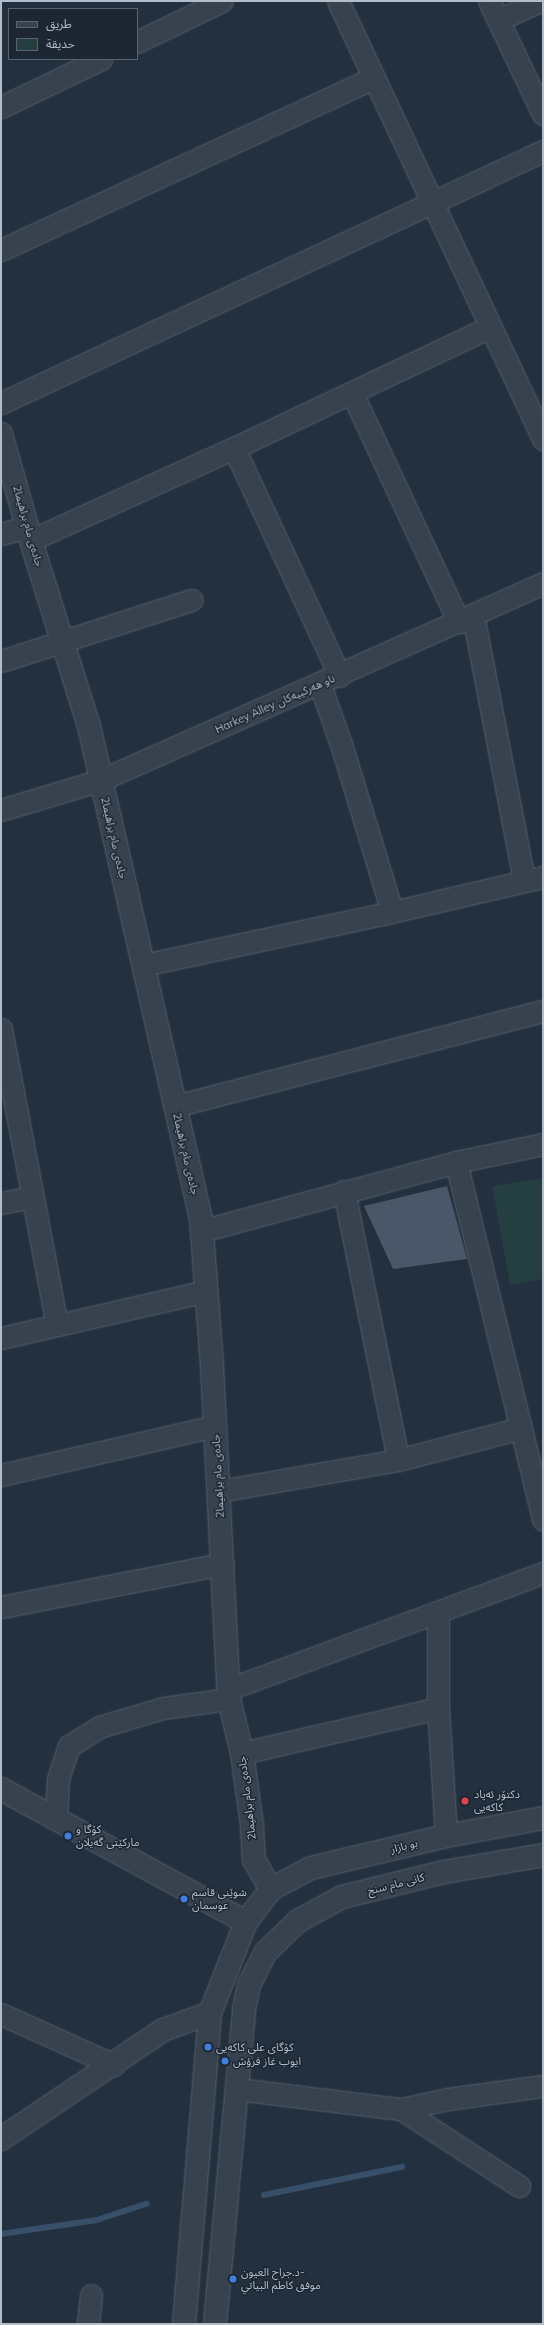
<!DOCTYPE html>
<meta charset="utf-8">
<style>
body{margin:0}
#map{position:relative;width:544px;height:2325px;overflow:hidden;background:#23303f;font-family:Mulish,"Noto Sans Arabic",sans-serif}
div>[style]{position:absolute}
.green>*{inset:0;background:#253e40}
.stream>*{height:5.5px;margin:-2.75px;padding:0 2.75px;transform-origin:2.75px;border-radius:2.75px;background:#374f69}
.building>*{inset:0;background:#495768}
.roads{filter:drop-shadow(0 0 1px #55606c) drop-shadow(0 0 1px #55606c)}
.minor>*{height:21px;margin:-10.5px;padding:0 10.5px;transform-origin:10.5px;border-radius:10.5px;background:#37424e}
.tertiary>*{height:22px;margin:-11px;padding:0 11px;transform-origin:11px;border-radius:11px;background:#37424e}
.dots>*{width:11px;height:11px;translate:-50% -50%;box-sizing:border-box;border:2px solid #1c2733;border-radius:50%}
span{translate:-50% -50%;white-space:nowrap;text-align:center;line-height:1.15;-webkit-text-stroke:3px #1c2733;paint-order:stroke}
.street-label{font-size:11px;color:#b3bdca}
.poi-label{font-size:11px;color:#b3bdca}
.left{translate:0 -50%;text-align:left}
.frame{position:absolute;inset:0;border:2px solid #b3bdca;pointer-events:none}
.legend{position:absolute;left:8px;top:8px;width:130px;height:52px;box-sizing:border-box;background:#1c2733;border:1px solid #58636f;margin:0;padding:5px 7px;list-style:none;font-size:12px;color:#b3bdca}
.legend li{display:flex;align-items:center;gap:8px;height:20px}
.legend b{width:20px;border:1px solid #58636f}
</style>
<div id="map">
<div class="green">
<i style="clip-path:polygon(543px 1178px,543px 1279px,510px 1285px,492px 1186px)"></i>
</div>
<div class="stream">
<i style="left:264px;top:2195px;width:141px;rotate:-11.5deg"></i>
<i style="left:1px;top:2234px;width:97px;rotate:-8.3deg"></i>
<i style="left:97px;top:2220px;width:52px;rotate:-18.1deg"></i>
</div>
<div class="building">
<i style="clip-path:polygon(447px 1186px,467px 1259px,393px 1269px,364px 1206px)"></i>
</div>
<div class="roads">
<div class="minor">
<i style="left:338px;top:1px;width:484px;rotate:64.9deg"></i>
<i style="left:489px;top:1px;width:125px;rotate:64.5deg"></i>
<i style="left:498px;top:20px;width:46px;rotate:-24.3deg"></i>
<i style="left:137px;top:42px;width:94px;rotate:-25.8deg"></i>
<i style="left:1px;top:107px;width:111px;rotate:-25.6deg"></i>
<i style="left:1px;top:250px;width:411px;rotate:-24.8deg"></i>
<i style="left:352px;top:393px;width:253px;rotate:65deg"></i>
<i style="left:1px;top:403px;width:598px;rotate:-24.94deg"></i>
<i style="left:234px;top:448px;width:251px;rotate:65.1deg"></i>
<i style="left:1px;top:534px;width:27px;rotate:-15deg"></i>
<i style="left:31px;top:540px;width:223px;rotate:-24.4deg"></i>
<i style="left:234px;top:448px;width:283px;rotate:-25.3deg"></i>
<i style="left:473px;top:615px;width:271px;rotate:79.1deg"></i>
<i style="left:1px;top:661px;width:200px;rotate:-17.8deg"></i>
<i style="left:320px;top:685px;width:66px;rotate:70.5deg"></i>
<i style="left:342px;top:747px;width:172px;rotate:73.1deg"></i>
<i style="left:1px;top:810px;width:104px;rotate:-16.7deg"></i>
<i style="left:101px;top:780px;width:484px;rotate:-24deg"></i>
<i style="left:143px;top:965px;width:255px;rotate:-12deg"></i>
<i style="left:392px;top:912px;width:155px;rotate:-13.1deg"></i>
<i style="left:1px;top:1029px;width:301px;rotate:79.3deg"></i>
<i style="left:175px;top:1106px;width:380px;rotate:-14.5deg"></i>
<i style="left:456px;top:1162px;width:368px;rotate:76.3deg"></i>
<i style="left:344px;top:1191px;width:274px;rotate:78.6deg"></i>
<i style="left:1px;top:1203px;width:32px;rotate:-11deg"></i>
<i style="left:201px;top:1231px;width:264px;rotate:-15.1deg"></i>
<i style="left:456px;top:1162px;width:89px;rotate:-11.7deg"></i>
<i style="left:1px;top:1338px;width:210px;rotate:-12.9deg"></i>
<i style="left:1px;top:1475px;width:220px;rotate:-12.9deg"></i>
<i style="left:219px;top:1491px;width:182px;rotate:-9.8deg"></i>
<i style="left:398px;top:1460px;width:127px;rotate:-14.6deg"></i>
<i style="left:1px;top:1607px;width:226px;rotate:-11deg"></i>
<i style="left:438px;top:1613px;width:95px;rotate:90deg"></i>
<i style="left:438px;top:1708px;width:128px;rotate:86.4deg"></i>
<i style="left:229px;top:1689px;width:335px;rotate:-20.3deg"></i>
<i style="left:242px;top:1753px;width:201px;rotate:-12.9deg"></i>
<i style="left:56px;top:1819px;width:40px;rotate:-87.1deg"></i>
<i style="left:58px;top:1779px;width:35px;rotate:-72deg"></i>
<i style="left:69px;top:1746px;width:36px;rotate:-32deg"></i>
<i style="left:99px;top:1727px;width:67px;rotate:-16.5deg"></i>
<i style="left:163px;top:1708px;width:67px;rotate:-7.8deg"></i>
<i style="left:1px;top:2014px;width:124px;rotate:24.3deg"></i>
<i style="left:237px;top:2089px;width:165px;rotate:7deg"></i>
<i style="left:401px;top:2109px;width:48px;rotate:-12deg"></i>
<i style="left:448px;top:2099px;width:96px;rotate:-7.8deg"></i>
<i style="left:401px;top:2109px;width:141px;rotate:33.1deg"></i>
<i style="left:88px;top:2324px;width:29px;rotate:-84deg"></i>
</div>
<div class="tertiary">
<i style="left:1px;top:434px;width:125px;rotate:74.2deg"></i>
<i style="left:35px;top:554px;width:180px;rotate:72.6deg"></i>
<i style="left:89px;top:726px;width:506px;rotate:77.2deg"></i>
<i style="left:201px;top:1219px;width:147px;rotate:85.7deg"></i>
<i style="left:212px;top:1366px;width:333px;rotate:87.1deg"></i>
<i style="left:229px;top:1699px;width:56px;rotate:76.5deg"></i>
<i style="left:242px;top:1753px;width:73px;rotate:82.1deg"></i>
<i style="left:252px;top:1825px;width:35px;rotate:87deg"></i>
<i style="left:254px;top:1860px;width:34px;rotate:60deg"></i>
<i style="left:1px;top:1789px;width:279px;rotate:28.5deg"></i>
<i style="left:1px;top:2139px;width:195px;rotate:-33.9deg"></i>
<i style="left:163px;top:2030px;width:50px;rotate:-19.9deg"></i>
<i style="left:184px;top:2324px;width:312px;rotate:-85.2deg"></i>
<i style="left:210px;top:2013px;width:98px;rotate:-68.4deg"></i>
<i style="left:246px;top:1922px;width:41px;rotate:-52.9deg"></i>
<i style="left:271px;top:1889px;width:45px;rotate:-27.7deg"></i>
<i style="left:311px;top:1868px;width:139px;rotate:-13.3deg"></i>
<i style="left:446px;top:1836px;width:99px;rotate:-10.5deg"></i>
<i style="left:215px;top:2324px;width:316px;rotate:-84.7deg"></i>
<i style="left:244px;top:2009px;width:25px;rotate:-78deg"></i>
<i style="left:249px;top:1985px;width:37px;rotate:-63deg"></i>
<i style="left:266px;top:1952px;width:45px;rotate:-44.1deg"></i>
<i style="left:298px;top:1921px;width:50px;rotate:-28.6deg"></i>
<i style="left:342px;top:1897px;width:105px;rotate:-13.8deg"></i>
<i style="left:444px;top:1872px;width:100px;rotate:-9.7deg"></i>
</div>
</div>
<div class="dots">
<i style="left:465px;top:1801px;background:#e0444e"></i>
<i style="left:68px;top:1836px;background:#3f7fe0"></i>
<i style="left:184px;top:1899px;background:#3f7fe0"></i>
<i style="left:208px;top:2047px;background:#3f7fe0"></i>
<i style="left:225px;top:2061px;background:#3f7fe0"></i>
<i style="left:233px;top:2279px;background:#3f7fe0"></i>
</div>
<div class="street-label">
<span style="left:28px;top:526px;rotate:74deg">جادەی مام براهیما2</span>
<span style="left:275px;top:704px;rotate:-24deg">Harkey Alley ناو هەركييەكان</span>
<span style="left:114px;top:838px;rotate:77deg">جادەی مام براهیما2</span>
<span style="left:186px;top:1154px;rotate:77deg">جادەی مام براهیما2</span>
<span style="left:218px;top:1476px;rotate:-93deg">جادەی مام براهیما2</span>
<span style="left:247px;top:1798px;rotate:-97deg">جادەی مام براهیما2</span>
<span style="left:404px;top:1846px;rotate:-14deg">بو بازار</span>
<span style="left:396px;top:1884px;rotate:-14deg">کانی مام سنج</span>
</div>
<div class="poi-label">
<span class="left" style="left:474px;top:1801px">دکتۆر ئەیاد<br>کاکەیی</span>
<span class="left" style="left:76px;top:1836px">کۆگا و<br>مارکێتی گەیلان</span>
<span class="left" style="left:192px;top:1899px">شوێنی قاسم<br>عوسمان</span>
<span class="left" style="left:216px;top:2047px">کۆگای علی کاکەیی</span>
<span class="left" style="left:233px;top:2061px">ايوب غاز فرؤش</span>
<span class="left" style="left:241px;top:2279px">د.جراح العيون-<br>موفق كاطم البياتي</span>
</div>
<div class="frame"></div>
<ul class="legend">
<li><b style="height:5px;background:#37424e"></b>طريق</li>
<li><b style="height:11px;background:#253e40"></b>حديقة</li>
</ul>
</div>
